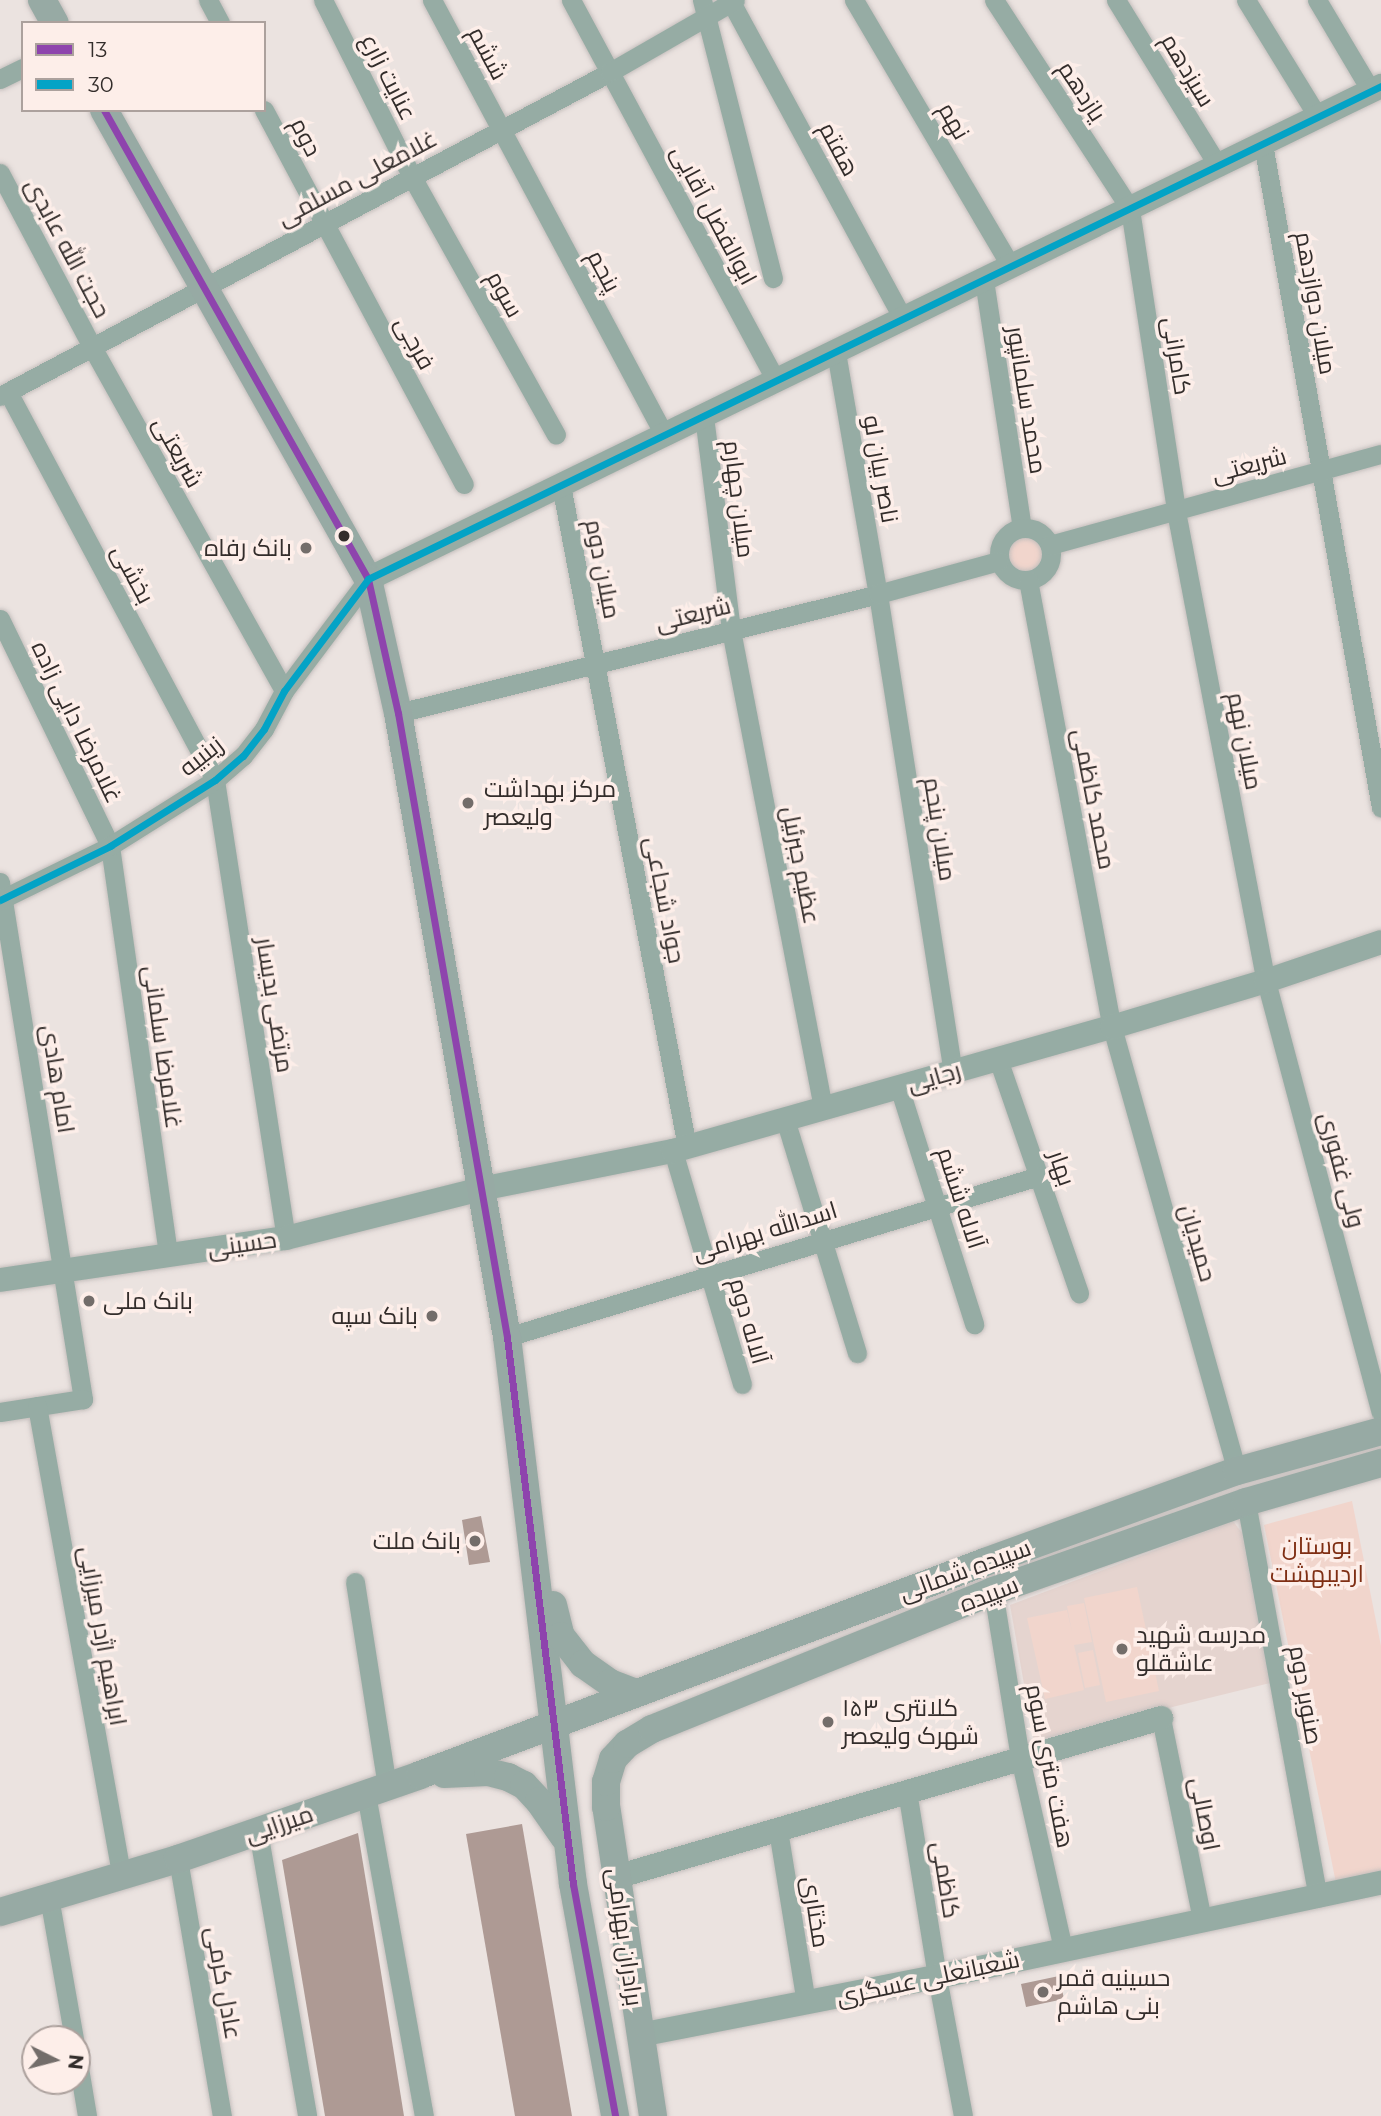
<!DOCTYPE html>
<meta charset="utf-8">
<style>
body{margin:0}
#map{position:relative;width:1381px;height:2116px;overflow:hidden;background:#ebe3e0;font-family:Montserrat,Cairo,sans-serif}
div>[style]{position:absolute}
.built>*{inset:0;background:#e5d4cf}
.green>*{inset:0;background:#f1d5cc}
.round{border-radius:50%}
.building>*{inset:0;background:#ae9a94}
.roads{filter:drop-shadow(0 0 2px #c5bfbd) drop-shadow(0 0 2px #c5bfbd)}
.minor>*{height:19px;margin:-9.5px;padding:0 9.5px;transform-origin:9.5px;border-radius:9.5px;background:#96aca4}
.minor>.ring{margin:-9.5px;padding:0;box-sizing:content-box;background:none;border:19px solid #96aca4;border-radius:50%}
.tertiary>*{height:24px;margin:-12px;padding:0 12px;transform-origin:12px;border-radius:12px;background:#96aca4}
.secondary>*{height:28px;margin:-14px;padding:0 14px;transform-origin:14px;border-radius:14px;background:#97aaa4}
.bus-1>*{height:7px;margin:-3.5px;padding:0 3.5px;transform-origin:3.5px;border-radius:3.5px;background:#8e44ad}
.bus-2>*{height:7px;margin:-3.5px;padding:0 3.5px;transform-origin:3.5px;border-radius:3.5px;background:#03a3c6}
.dots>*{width:19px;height:19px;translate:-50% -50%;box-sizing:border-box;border:4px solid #fdeee9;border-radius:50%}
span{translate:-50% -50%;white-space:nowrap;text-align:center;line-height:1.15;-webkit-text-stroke:7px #fdeee9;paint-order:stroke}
.street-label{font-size:24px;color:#332d2b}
.poi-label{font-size:24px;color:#332d2b}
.right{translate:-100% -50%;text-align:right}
.left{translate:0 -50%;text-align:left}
.park-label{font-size:24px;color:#7f2e13}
.legend{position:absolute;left:21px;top:21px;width:245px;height:91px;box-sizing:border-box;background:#fdeee9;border:2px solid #aca19d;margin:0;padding:9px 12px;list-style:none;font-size:21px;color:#332d2b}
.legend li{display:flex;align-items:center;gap:14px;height:35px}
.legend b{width:35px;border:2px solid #aca19d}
.north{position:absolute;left:21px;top:2025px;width:70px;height:70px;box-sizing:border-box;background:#fdeee9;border:2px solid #aca19d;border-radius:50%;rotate:96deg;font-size:19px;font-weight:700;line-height:28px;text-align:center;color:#332d2b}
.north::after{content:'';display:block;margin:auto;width:24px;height:32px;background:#736d6a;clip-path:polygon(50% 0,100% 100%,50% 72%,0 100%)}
</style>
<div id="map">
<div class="built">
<i style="clip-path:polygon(1233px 1521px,1242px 1533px,1270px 1683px,1034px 1741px,1010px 1605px)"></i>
</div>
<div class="green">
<i class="round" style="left:1001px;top:532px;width:46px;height:46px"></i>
<i style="clip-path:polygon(1352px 1501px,1381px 1646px,1381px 1878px,1337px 1888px,1264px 1525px)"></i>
<i style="clip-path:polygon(1137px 1587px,1159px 1691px,1106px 1702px,1084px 1598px)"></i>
<i style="clip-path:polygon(1084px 1603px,1092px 1642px,1074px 1645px,1084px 1690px,1045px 1699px,1027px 1618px,1067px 1610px,1072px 1632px,1067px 1606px)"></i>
<i style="clip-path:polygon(1093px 1650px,1100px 1685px,1085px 1688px,1078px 1653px)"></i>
</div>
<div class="building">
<i style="clip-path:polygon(481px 1516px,490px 1562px,469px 1565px,462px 1520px)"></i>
<i style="clip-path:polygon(522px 1824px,572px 2116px,515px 2116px,466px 1834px)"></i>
<i style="clip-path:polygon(358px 1833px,379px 1960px,404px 2116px,325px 2116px,282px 1860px)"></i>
<i style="clip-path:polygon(1059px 1976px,1064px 1999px,1026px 2007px,1021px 1984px)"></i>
</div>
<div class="roads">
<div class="minor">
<i style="left:208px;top:0;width:26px;rotate:62deg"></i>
<i style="left:323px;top:0;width:198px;rotate:63.3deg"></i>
<i style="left:412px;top:177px;width:295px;rotate:60.8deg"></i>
<i style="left:432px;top:0;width:493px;rotate:61.9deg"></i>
<i style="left:571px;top:0;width:433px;rotate:61.7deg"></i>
<i style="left:702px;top:0;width:287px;rotate:75.7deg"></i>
<i style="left:854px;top:0;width:310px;rotate:59.5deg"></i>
<i style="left:994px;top:0;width:249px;rotate:56.9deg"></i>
<i style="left:1130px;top:209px;width:305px;rotate:81.3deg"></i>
<i style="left:1176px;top:511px;width:479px;rotate:79.2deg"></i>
<i style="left:1266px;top:981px;width:446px;rotate:75.1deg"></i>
<i style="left:1116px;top:0;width:195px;rotate:58.4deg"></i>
<i style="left:1246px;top:0;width:137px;rotate:58.4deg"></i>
<i style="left:1317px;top:0;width:106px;rotate:59.3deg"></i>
<i style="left:731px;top:2px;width:361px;rotate:61.5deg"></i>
<i style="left:0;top:79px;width:25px;rotate:-26deg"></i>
<i style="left:264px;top:110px;width:424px;rotate:61.9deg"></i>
<i style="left:1263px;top:144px;width:674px;rotate:79.92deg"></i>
<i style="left:0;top:173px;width:197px;rotate:62.1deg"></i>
<i style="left:92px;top:347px;width:394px;rotate:60.8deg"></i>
<i style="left:984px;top:280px;width:251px;rotate:81.3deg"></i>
<i style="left:836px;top:352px;width:246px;rotate:80.2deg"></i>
<i style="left:878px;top:594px;width:484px;rotate:81.1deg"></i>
<i style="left:8px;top:392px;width:440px;rotate:61.9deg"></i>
<i style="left:215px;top:780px;width:463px;rotate:81.2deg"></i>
<i style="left:0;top:396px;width:691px;rotate:-27.97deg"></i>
<i style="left:610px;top:72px;width:144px;rotate:-29.9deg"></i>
<i style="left:704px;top:416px;width:216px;rotate:82.8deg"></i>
<i style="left:731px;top:630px;width:488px;rotate:79.1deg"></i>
<i style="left:561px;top:485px;width:674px;rotate:79.22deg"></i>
<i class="ring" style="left:999px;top:528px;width:33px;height:33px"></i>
<i style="left:1050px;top:545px;width:343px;rotate:-15.4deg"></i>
<i style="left:1028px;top:580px;width:455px;rotate:79.4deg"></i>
<i style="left:1112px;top:1027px;width:461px;rotate:74.3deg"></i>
<i style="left:0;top:619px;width:252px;rotate:64.1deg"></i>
<i style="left:110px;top:846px;width:412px;rotate:81.9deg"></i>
<i style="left:398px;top:713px;width:495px;rotate:-13.9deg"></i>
<i style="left:878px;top:594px;width:125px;rotate:-15.3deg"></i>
<i style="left:0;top:882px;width:524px;rotate:80.88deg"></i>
<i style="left:83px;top:1399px;width:84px;rotate:171.1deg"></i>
<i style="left:0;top:900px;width:123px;rotate:-26.1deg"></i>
<i style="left:110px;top:846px;width:124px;rotate:-32.2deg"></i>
<i style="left:215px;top:780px;width:37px;rotate:-41deg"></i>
<i style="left:243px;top:756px;width:34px;rotate:-52deg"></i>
<i style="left:264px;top:729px;width:43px;rotate:-62.2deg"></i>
<i style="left:284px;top:691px;width:140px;rotate:-53.1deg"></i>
<i style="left:998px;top:1059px;width:248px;rotate:70.9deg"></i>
<i style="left:899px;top:1087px;width:249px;rotate:72.4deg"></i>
<i style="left:785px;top:1119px;width:245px;rotate:72.9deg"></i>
<i style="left:673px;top:1151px;width:243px;rotate:73.5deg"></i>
<i style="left:507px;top:1337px;width:556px;rotate:-16.84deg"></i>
<i style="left:37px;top:1406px;width:476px;rotate:79.8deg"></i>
<i style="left:1246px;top:1502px;width:402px;rotate:79.7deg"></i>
<i style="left:355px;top:1582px;width:207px;rotate:81.1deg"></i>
<i style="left:993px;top:1591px;width:169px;rotate:80.8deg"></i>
<i style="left:1020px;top:1758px;width:196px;rotate:77.3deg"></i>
<i style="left:1161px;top:1718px;width:206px;rotate:78.5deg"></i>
<i style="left:907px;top:1791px;width:188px;rotate:80.8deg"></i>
<i style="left:937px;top:1977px;width:141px;rotate:79.4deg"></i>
<i style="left:366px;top:1794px;width:327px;rotate:79.8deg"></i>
<i style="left:778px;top:1830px;width:175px;rotate:80.8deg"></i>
<i style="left:258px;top:1831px;width:289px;rotate:80.2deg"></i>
<i style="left:178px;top:1859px;width:261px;rotate:80.3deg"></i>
<i style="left:49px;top:1897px;width:144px;rotate:80deg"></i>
<i style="left:77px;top:2056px;width:61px;rotate:80.5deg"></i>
</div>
<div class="tertiary">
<i style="left:368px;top:579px;width:1127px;rotate:-25.95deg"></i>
<i style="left:0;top:1280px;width:289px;rotate:-8.4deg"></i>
<i style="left:286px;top:1238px;width:201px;rotate:-14.1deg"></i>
<i style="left:481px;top:1189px;width:196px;rotate:-11.2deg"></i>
<i style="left:673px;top:1151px;width:456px;rotate:-15.8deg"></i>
<i style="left:1112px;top:1027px;width:161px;rotate:-16.6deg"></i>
<i style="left:1266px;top:981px;width:121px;rotate:-18.7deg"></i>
<i style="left:616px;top:1877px;width:568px;rotate:-16.26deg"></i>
<i style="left:640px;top:2035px;width:303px;rotate:-11.1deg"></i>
<i style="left:937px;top:1977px;width:454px;rotate:-12deg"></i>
</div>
<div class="secondary">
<i style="left:42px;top:0;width:26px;rotate:61deg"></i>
<i style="left:104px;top:110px;width:538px;rotate:60.62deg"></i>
<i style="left:368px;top:579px;width:137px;rotate:77.4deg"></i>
<i style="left:398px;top:713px;width:633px;rotate:80.09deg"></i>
<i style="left:507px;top:1337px;width:551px;rotate:83.12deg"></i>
<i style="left:573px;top:1884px;width:236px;rotate:79.7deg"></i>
<i style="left:553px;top:1605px;width:32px;rotate:76deg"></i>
<i style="left:561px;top:1636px;width:36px;rotate:52deg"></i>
<i style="left:583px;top:1664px;width:33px;rotate:35deg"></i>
<i style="left:610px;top:1683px;width:28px;rotate:21deg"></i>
<i style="left:444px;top:1774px;width:44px;rotate:-2.6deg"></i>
<i style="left:488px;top:1772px;width:21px;rotate:14deg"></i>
<i style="left:508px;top:1777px;width:18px;rotate:27deg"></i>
<i style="left:524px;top:1785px;width:22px;rotate:47deg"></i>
<i style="left:539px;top:1801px;width:44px;rotate:55.2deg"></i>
<i style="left:0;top:1912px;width:186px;rotate:-16.6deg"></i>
<i style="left:178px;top:1859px;width:256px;rotate:-19.1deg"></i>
<i style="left:420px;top:1775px;width:604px;rotate:-20.66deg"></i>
<i style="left:985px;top:1562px;width:268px;rotate:-19.9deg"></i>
<i style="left:1237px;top:1471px;width:149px;rotate:-15.5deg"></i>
<i style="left:653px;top:2116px;width:313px;rotate:-98.6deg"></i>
<i style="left:606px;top:1807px;width:25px;rotate:-90deg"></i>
<i style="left:606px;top:1782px;width:24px;rotate:-73deg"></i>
<i style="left:613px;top:1759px;width:21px;rotate:-47deg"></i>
<i style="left:627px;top:1744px;width:29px;rotate:-31deg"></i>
<i style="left:652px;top:1729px;width:368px;rotate:-22deg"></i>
<i style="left:993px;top:1591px;width:268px;rotate:-19.4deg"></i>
<i style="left:1246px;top:1502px;width:141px;rotate:-16.1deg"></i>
</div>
</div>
<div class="bus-1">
<i style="left:104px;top:110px;width:538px;rotate:60.62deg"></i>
<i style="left:368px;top:579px;width:137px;rotate:77.4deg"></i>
<i style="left:398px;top:713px;width:633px;rotate:80.09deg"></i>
<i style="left:507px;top:1337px;width:551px;rotate:83.12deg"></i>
<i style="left:573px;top:1884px;width:236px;rotate:79.7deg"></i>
</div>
<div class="bus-2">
<i style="left:0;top:900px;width:123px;rotate:-26.1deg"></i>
<i style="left:110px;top:846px;width:124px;rotate:-32.2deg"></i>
<i style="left:215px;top:780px;width:37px;rotate:-41deg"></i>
<i style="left:243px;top:756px;width:34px;rotate:-52deg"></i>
<i style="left:264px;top:729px;width:43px;rotate:-62.2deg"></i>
<i style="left:284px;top:691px;width:140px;rotate:-53.1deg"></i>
<i style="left:368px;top:579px;width:1127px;rotate:-25.95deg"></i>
</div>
<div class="dots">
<i style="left:344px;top:536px;background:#332d2b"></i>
<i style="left:306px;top:548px;background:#736d6a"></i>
<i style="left:468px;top:803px;background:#736d6a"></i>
<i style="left:89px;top:1301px;background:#736d6a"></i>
<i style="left:432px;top:1316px;background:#736d6a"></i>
<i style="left:475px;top:1541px;background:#736d6a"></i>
<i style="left:1122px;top:1649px;background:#736d6a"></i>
<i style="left:828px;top:1722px;background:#736d6a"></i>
<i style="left:1043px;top:1992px;background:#736d6a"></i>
</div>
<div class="street-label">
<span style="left:488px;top:53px;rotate:62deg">ششم</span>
<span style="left:1188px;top:70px;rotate:59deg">سیزدهم</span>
<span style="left:389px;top:77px;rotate:63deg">عنایت زارع</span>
<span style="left:1082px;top:91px;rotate:57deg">یازدهم</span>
<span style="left:954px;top:121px;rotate:60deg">نهم</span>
<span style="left:306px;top:137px;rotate:63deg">دوم</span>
<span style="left:839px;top:149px;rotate:62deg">هفتم</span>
<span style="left:357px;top:178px;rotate:-28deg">غلامعلی مسلمی</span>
<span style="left:714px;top:215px;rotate:62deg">ابوالفضل آقایی</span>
<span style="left:68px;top:248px;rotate:62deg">حجت الله عابدی</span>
<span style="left:604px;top:271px;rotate:62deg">پنجم</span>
<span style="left:505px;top:294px;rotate:61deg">سوم</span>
<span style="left:1316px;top:303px;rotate:80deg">میلان دوازدهم</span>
<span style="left:415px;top:343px;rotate:61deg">فرجی</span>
<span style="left:1177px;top:356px;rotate:81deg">کامرانی</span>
<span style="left:1027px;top:400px;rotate:81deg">محمد سلمانپور</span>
<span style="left:178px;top:452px;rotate:61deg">شریعتی</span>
<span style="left:1249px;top:465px;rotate:-15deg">شریعتی</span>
<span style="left:881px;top:469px;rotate:80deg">ناصر بیان لو</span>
<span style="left:739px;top:499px;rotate:83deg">میلان چهارم</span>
<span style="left:603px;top:569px;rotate:79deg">میلان دوم</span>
<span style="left:133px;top:574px;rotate:62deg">بخشی</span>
<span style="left:693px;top:614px;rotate:-14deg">شریعتی</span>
<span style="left:77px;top:722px;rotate:64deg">غلامرضا دایی زاده</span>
<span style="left:1245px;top:741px;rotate:79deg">میلان نهم</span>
<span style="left:201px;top:756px;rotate:-38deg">زینبیه</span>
<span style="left:1094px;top:799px;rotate:79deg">محمد کاظمی</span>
<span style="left:940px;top:829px;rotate:81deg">میلان پنجم</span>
<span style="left:801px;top:865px;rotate:79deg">عظیم جبرئیل</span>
<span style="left:665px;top:900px;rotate:79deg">جواد شجاعی</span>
<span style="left:275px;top:1005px;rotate:81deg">مرتضی بدیسار</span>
<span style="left:163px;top:1047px;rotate:82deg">غلامرضا سلمانی</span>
<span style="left:934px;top:1077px;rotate:-16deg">رجایی</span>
<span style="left:58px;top:1079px;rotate:81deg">امام هادی</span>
<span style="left:1062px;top:1168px;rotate:71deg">بهار</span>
<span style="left:1342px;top:1170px;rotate:75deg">ولی غفوری</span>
<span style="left:961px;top:1198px;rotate:72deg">آلاله ششم</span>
<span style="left:765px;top:1231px;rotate:-17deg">اسدالله بهرامی</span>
<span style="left:1198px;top:1243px;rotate:74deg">حمیدیان</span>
<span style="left:242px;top:1244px;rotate:-8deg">حسینی</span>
<span style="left:749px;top:1321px;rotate:74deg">آلاله دوم</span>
<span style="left:965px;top:1570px;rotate:-20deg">سپیده شمالی</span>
<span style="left:989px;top:1594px;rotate:-21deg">سپیده</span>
<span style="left:103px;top:1636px;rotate:80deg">ابراهیم اژدر میرزایی</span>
<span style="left:1306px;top:1695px;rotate:80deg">صنوبر دوم</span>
<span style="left:1050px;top:1766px;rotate:79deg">هفت متری سوم</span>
<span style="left:1205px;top:1814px;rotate:79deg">اوصالی</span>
<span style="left:279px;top:1824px;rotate:-19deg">میرزایی</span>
<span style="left:946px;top:1880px;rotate:81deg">کاظمی</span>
<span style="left:816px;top:1912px;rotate:81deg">مختاری</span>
<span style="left:625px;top:1937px;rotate:82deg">برادران بهرامی</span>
<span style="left:928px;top:1978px;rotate:-12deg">شعبانعلی عسگری</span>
<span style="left:224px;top:1983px;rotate:80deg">عادل کرمی</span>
</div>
<div class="poi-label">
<span class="right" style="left:292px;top:548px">بانک رفاه</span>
<span class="left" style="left:484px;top:803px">مرکز بهداشت<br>ولیعصر</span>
<span class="left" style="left:103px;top:1301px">بانک ملی</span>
<span class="right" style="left:418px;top:1316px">بانک سپه</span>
<span class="right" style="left:461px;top:1541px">بانک ملت</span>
<span class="left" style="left:1136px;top:1649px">مدرسه شهید<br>عاشقلو</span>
<span class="left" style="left:842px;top:1722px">کلانتری ۱۵۳<br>شهرک ولیعصر</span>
<span class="left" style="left:1057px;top:1992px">حسینیه قمر<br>بنی هاشم</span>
</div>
<div class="park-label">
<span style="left:1317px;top:1560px">بوستان<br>اردیبهشت</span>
</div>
<ul class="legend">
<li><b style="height:9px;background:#8e44ad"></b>13</li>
<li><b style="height:9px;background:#03a3c6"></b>30</li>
</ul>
<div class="north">N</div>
</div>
